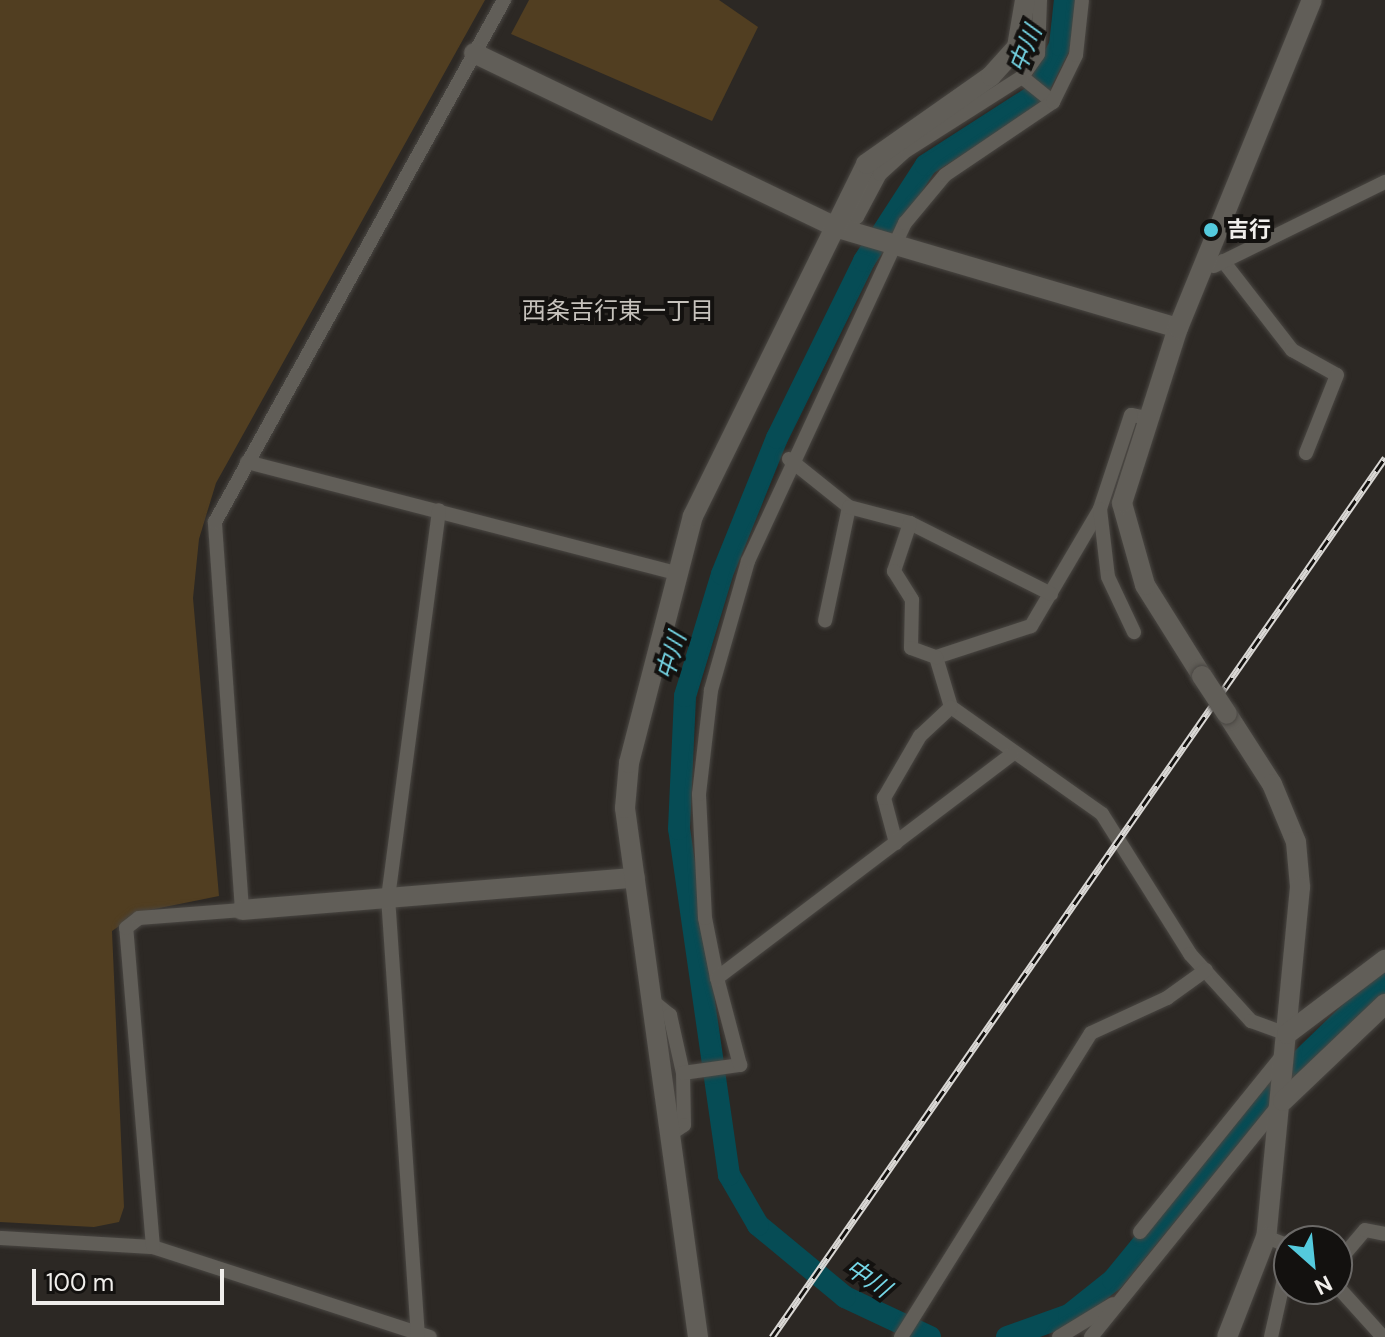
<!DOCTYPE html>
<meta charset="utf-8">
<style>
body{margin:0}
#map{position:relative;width:1385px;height:1337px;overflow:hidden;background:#2c2824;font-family:"DM Sans","Noto Sans JP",sans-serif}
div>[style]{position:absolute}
.green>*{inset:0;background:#513e21}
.river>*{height:22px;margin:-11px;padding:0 11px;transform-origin:11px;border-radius:11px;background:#064c55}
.roads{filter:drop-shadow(0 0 2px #494642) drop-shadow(0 0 2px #494642)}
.street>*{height:14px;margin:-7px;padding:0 7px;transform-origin:7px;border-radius:7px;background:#615e58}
.secondary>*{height:20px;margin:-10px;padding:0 10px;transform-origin:10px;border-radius:10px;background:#615e58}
.rail>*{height:7px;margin-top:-3.5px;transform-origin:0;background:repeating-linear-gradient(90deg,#13110f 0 12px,#dad8d5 0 24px);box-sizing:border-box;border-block:2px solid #dad8d5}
.bridges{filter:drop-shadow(0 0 2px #494642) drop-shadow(0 0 2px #494642)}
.secondary-bridge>*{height:20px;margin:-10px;padding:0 10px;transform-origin:10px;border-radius:10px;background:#615e58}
.dots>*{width:22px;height:22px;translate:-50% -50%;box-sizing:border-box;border:4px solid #13110f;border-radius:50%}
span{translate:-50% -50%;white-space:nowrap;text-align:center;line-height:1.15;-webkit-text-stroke:8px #13110f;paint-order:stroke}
.poi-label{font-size:22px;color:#f0eeeb;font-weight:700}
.left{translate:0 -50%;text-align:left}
.water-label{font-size:24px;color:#75d6e6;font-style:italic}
.neighbourhood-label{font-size:24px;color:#c6c2bc}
.north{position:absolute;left:1273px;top:1225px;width:80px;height:80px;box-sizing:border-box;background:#13110f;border:2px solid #6b6967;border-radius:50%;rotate:153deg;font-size:22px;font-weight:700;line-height:32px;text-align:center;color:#f0eeeb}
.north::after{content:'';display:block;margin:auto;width:28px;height:36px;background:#54cadd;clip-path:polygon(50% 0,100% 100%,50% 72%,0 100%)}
.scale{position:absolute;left:32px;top:1269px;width:192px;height:36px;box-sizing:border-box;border:4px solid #f0eeeb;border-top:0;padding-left:10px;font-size:24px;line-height:28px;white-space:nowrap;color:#f0eeeb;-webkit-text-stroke:6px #13110f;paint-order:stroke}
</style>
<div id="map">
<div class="green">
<i style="clip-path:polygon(0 0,485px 0,216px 483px,199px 539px,193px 598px,219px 896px,140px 912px,112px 931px,124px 1207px,119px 1222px,94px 1227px,0 1222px)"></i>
<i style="clip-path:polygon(529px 0,719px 0,758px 27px,712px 121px,511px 34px)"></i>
</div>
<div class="river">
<i style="left:930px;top:1337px;width:94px;rotate:-154.8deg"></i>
<i style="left:845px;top:1297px;width:113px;rotate:-140.4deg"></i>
<i style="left:758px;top:1225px;width:58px;rotate:-120.1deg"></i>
<i style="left:729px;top:1175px;width:350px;rotate:-98.2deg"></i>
<i style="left:679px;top:829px;width:133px;rotate:-87.4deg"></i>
<i style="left:685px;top:696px;width:127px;rotate:-73.1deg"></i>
<i style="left:722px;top:574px;width:147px;rotate:-68deg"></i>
<i style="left:777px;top:438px;width:197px;rotate:-63.8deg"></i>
<i style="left:864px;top:261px;width:114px;rotate:-57.1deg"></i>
<i style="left:926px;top:165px;width:130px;rotate:-32.7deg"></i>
<i style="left:1035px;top:95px;width:56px;rotate:-63.4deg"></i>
<i style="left:1060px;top:45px;width:45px;rotate:-83.7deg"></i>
<i style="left:1007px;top:1337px;width:66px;rotate:-19.5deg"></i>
<i style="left:1069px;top:1315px;width:56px;rotate:-38.5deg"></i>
<i style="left:1113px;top:1280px;width:234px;rotate:-50.7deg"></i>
<i style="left:1261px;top:1099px;width:173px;rotate:-44.1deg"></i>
</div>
<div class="roads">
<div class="street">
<i style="left:1040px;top:0;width:54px;rotate:92.1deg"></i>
<i style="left:1038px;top:54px;width:28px;rotate:125deg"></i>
<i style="left:1022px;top:77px;width:40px;rotate:39deg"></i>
<i style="left:838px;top:228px;width:22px;rotate:-30deg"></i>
<i style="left:857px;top:217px;width:49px;rotate:-61.9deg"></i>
<i style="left:880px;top:174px;width:36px;rotate:-42deg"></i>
<i style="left:907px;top:150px;width:136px;rotate:-32.4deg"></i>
<i style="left:1223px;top:261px;width:113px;rotate:52.2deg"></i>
<i style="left:1292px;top:350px;width:51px;rotate:29.1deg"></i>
<i style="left:1337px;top:375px;width:84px;rotate:111.7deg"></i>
<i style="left:1214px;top:266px;width:191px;rotate:-26.2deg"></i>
<i style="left:1147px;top:418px;width:16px;rotate:-169deg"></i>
<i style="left:1131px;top:415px;width:99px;rotate:108.3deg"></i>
<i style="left:1100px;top:509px;width:136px;rotate:120.5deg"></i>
<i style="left:1031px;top:626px;width:100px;rotate:161.9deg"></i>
<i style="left:936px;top:657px;width:52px;rotate:73.3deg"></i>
<i style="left:951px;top:707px;width:185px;rotate:35.3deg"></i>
<i style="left:1102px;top:814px;width:165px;rotate:57.8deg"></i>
<i style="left:1190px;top:954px;width:91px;rotate:47.7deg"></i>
<i style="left:1251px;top:1021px;width:38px;rotate:20deg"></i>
<i style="left:789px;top:459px;width:77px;rotate:38.7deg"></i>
<i style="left:849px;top:507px;width:116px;rotate:101.9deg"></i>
<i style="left:247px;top:462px;width:444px;rotate:14.5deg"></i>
<i style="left:849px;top:507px;width:63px;rotate:14.7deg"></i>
<i style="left:910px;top:523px;width:158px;rotate:26.7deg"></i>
<i style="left:1100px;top:509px;width:68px;rotate:83.3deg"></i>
<i style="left:1108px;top:577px;width:61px;rotate:64.7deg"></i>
<i style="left:910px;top:523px;width:51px;rotate:108.4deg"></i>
<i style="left:894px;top:571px;width:34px;rotate:58deg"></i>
<i style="left:912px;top:600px;width:48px;rotate:91.2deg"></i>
<i style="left:911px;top:648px;width:27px;rotate:20deg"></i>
<i style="left:896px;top:843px;width:47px;rotate:-104.9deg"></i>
<i style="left:884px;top:798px;width:72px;rotate:-59.9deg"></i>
<i style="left:920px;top:736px;width:42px;rotate:-43.1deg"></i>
<i style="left:717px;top:978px;width:61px;rotate:-101.3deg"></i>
<i style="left:705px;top:918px;width:124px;rotate:-92.8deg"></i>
<i style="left:699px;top:794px;width:105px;rotate:-83.4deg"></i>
<i style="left:711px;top:690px;width:134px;rotate:-74deg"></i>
<i style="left:748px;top:561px;width:373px;rotate:-65.1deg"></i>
<i style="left:905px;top:223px;width:62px;rotate:-50.2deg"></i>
<i style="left:945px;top:175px;width:130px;rotate:-34.1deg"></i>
<i style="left:1053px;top:102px;width:52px;rotate:-63.9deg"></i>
<i style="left:1076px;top:55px;width:55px;rotate:-83.8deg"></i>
<i style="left:650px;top:999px;width:26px;rotate:39deg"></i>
<i style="left:670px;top:1015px;width:59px;rotate:77.4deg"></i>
<i style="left:683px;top:1073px;width:52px;rotate:88.9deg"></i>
<i style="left:684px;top:1125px;width:18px;rotate:146deg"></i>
<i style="left:683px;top:1073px;width:58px;rotate:-8deg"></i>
<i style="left:740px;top:1065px;width:90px;rotate:-104.8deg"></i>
<i style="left:717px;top:978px;width:370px;rotate:-37.2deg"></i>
<i style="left:1140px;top:1232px;width:228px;rotate:-51.1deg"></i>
<i style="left:1266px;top:1237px;width:25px;rotate:21deg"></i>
<i style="left:0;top:1238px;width:153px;rotate:3.4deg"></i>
<i style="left:153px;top:1247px;width:291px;rotate:18deg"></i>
<i style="left:153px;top:1247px;width:320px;rotate:-94.8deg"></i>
<i style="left:126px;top:928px;width:16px;rotate:-38deg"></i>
<i style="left:139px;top:918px;width:103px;rotate:-4.4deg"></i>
<i style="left:242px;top:910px;width:389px;rotate:-94deg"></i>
<i style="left:215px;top:522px;width:597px;rotate:-61.03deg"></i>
<i style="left:1337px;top:1263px;width:43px;rotate:-49.7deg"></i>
<i style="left:1365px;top:1230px;width:20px;rotate:11deg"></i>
<i style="left:1337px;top:1286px;width:69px;rotate:48deg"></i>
<i style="left:418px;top:1337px;width:440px;rotate:-93.9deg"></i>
<i style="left:388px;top:898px;width:391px;rotate:-82.5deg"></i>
<i style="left:901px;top:1337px;width:358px;rotate:-58deg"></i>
<i style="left:1091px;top:1033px;width:84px;rotate:-24.7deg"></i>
<i style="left:1167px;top:998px;width:48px;rotate:-35.7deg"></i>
<i style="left:1059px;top:1337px;width:63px;rotate:-31.4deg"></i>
<i style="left:1091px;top:1337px;width:296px;rotate:-51deg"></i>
<i style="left:1271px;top:1337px;width:82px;rotate:-77.3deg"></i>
</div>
<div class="secondary">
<i style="left:474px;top:53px;width:404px;rotate:25.7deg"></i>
<i style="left:838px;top:228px;width:354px;rotate:16.4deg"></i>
<i style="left:1202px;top:676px;width:107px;rotate:-122.1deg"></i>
<i style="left:1145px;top:585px;width:85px;rotate:-105.7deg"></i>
<i style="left:1122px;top:503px;width:184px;rotate:-72.3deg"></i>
<i style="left:1178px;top:328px;width:354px;rotate:-67.8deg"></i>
<i style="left:1227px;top:714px;width:83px;rotate:57.3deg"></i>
<i style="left:1272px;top:784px;width:63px;rotate:67.5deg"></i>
<i style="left:1296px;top:842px;width:45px;rotate:84.9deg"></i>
<i style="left:1300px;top:887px;width:352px;rotate:95.5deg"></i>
<i style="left:1266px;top:1237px;width:107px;rotate:111.3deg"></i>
<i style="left:242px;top:910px;width:394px;rotate:-4.7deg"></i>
<i style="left:1287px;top:1034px;width:123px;rotate:-37.1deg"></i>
<i style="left:1283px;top:1101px;width:141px;rotate:-43.6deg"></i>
<i style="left:698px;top:1337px;width:534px;rotate:-97.86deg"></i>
<i style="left:625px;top:808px;width:45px;rotate:-84.9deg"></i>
<i style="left:629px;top:763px;width:255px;rotate:-75.5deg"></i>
<i style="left:693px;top:516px;width:392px;rotate:-63.8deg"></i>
<i style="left:866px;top:164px;width:153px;rotate:-35.1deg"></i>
<i style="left:991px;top:76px;width:39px;rotate:-48deg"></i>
<i style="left:1017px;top:47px;width:48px;rotate:-80.3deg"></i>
</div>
</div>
<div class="rail">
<i style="left:772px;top:1337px;width:1072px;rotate:-55.11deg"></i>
</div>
<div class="bridges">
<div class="secondary-bridge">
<i style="left:1202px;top:676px;width:45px;rotate:56.7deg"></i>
</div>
</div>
<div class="dots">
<i style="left:1211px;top:230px;background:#54cadd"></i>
</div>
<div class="poi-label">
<span class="left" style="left:1227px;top:230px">吉行</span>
</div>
<div class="water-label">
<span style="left:1025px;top:49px;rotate:-68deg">中川</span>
<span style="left:671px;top:656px;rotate:-73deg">中川</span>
<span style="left:868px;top:1278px;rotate:34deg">中川</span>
</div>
<div class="neighbourhood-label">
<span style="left:618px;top:311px">西条吉行東一丁目</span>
</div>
<div class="north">N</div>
<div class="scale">100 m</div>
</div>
